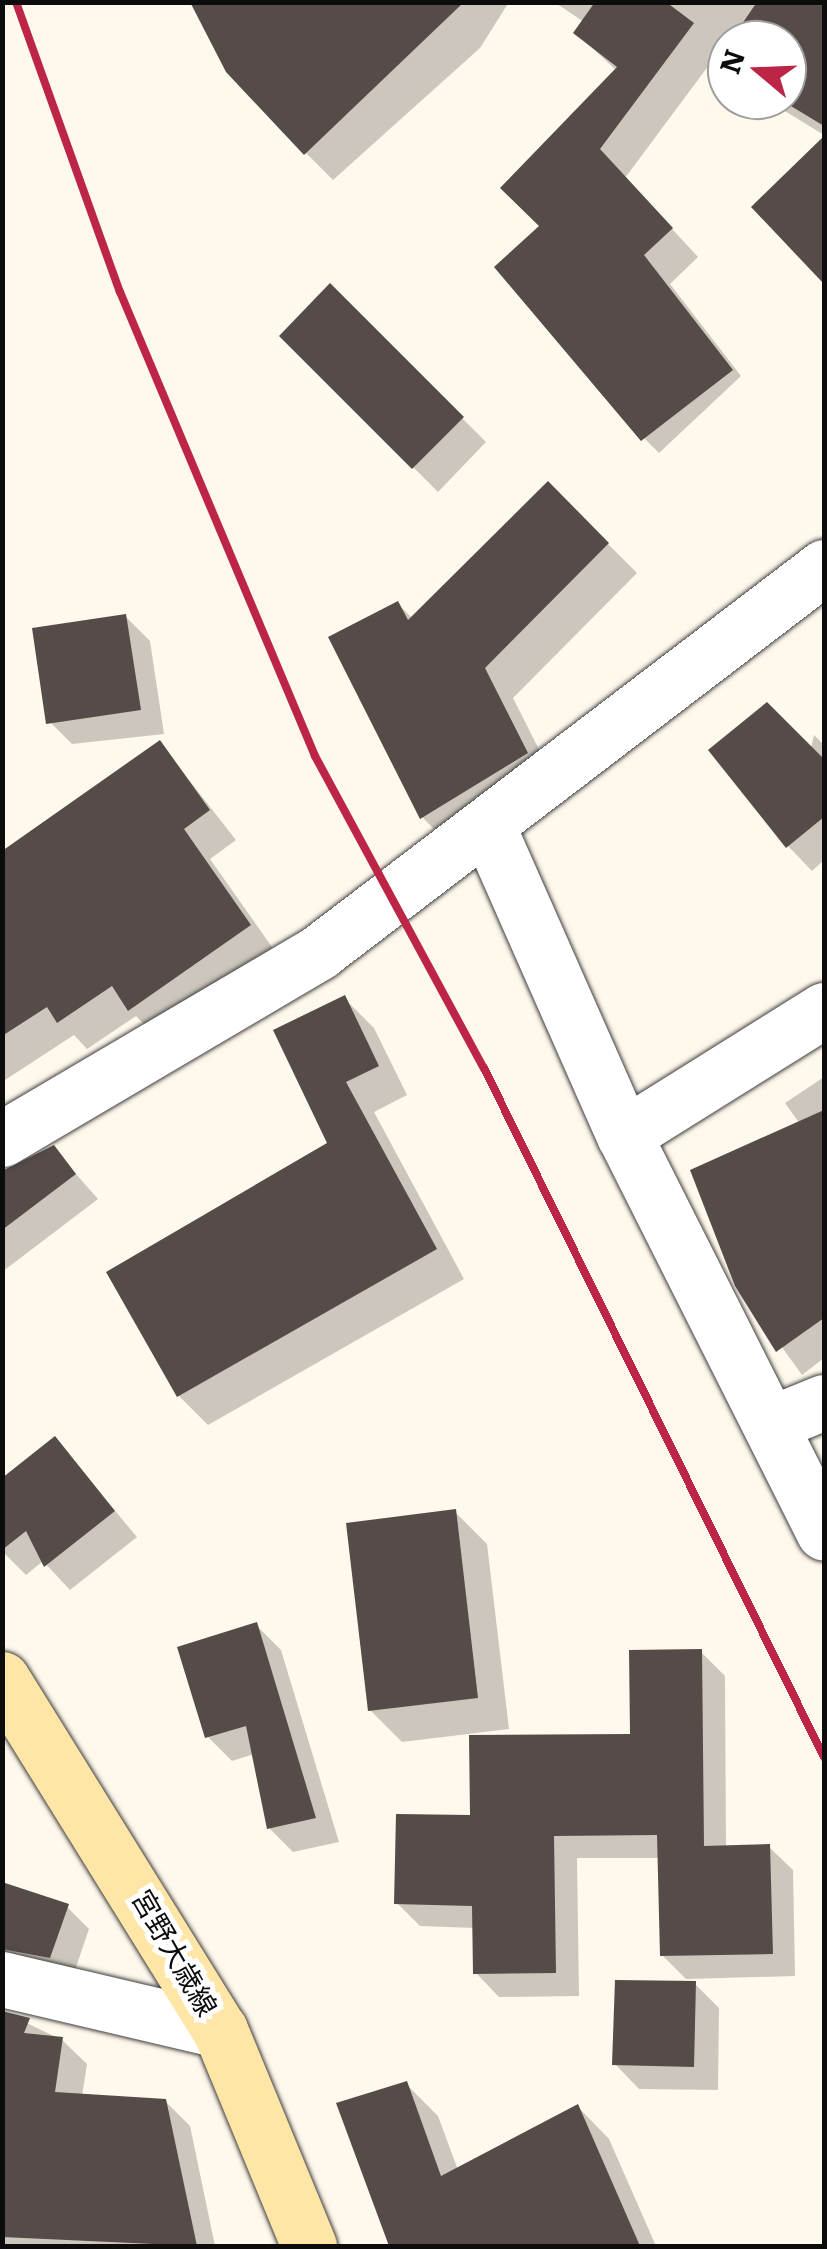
<!DOCTYPE html>
<meta charset="utf-8">
<style>
body{margin:0}
#map{position:relative;width:827px;height:2249px;overflow:hidden;background:#fff8ec;font-family:Literata,"Noto Sans JP",serif}
div>[style]{position:absolute}
.shadow>*{inset:0;background:#0003}
.building>*{inset:0;background:#554b49}
.roads{filter:drop-shadow(0 0 2px #3f3f3f) drop-shadow(0 0 2px #3f3f3f)}
.minor>*{height:55px;margin:-27.5px;padding:0 27.5px;transform-origin:27.5px;border-radius:27.5px;background:#fff}
.secondary>*{height:55px;margin:-27.5px;padding:0 27.5px;transform-origin:27.5px;border-radius:27.5px;background:#ffe6a7}
.rail>*{height:8px;margin:-4px;padding:0 4px;transform-origin:4px;border-radius:4px;background:#bc2546}
span{translate:-50% -50%;white-space:nowrap;text-align:center;line-height:1.15;-webkit-text-stroke:10px #fff;paint-order:stroke}
.street-label{font-size:28px;color:#0c0c0c}
.frame{position:absolute;inset:0;border:5px solid #0c0c0c;pointer-events:none}
.north{position:absolute;left:707px;top:20px;width:100px;height:100px;box-sizing:border-box;background:#fff;border:2px solid #9e9e9e;border-radius:50%;rotate:289deg;font-size:28px;font-weight:700;line-height:40px;text-align:center;color:#0c0c0c}
.north::after{content:'';display:block;margin:auto;width:35px;height:45px;background:#bc2546;clip-path:polygon(50% 0,100% 100%,50% 72%,0 100%)}
</style>
<div id="map">
<div class="shadow">
<i style="clip-path:polygon(374px 2px,509px 2px,480px 48px,333px 180px,306px 153px)"></i>
<i style="clip-path:polygon(554px 2px,824px 2px,824px 135px,767px 100px,787px 100px,787px 40px,727px 40px,727px 76px,709px 65px,625px 178px,698px 257px,670px 284px,741px 376px,659px 453px,632px 426px,542px 226px,617px 71px,576px 33px,584px 22px)"></i>
<i style="clip-path:polygon(824px 140px,824px 279px,755px 207px)"></i>
<i style="clip-path:polygon(330px 287px,486px 442px,438px 492px,282px 336px)"></i>
<i style="clip-path:polygon(548px 484px,637px 573px,513px 698px,556px 783px,451px 846px,422px 817px,398px 604px,413px 619px)"></i>
<i style="clip-path:polygon(125px 616px,150px 641px,164px 734px,72px 744px,48px 720px)"></i>
<i style="clip-path:polygon(814px 735px,824px 745px,824px 860px,812px 871px,788px 846px)"></i>
<i style="clip-path:polygon(160px 743px,236px 840px,210px 859px,277px 954px,158px 1038px,136px 1016px,87px 1049px,74px 1035px,2px 1082px,2px 853px)"></i>
<i style="clip-path:polygon(344px 998px,374px 1028px,407px 1095px,374px 1112px,464px 1279px,208px 1425px,179px 1396px,330px 1144px)"></i>
<i style="clip-path:polygon(824px 1077px,824px 1358px,802px 1375px,737px 1285px,800px 1124px,785px 1103px)"></i>
<i style="clip-path:polygon(53px 1148px,98px 1199px,2px 1272px,2px 1181px)"></i>
<i style="clip-path:polygon(55px 1439px,137px 1537px,70px 1590px,43px 1561px,26px 1575px,2px 1551px,2px 1481px)"></i>
<i style="clip-path:polygon(455px 1512px,487px 1544px,509px 1729px,402px 1742px,370px 1710px)"></i>
<i style="clip-path:polygon(256px 1625px,281px 1650px,339px 1842px,293px 1852px,269px 1828px,254px 1754px,232px 1761px,208px 1737px)"></i>
<i style="clip-path:polygon(701px 1652px,725px 1676px,726px 1848px,769px 1847px,793px 1870px,795px 1976px,686px 1979px,662px 1955px,660px 1858px,577px 1858px,579px 1996px,499px 1997px,476px 1973px,475px 1928px,420px 1926px,397px 1903px,473px 1817px,632px 1736px)"></i>
<i style="clip-path:polygon(2px 1884px,67px 1907px,89px 1929px,72px 1979px,2px 1964px)"></i>
<i style="clip-path:polygon(695px 1984px,719px 2008px,718px 2090px,639px 2089px,615px 2064px)"></i>
<i style="clip-path:polygon(2px 2011px,62px 2040px,87px 2064px,82px 2096px,165px 2101px,190px 2126px,215px 2246px,2px 2246px)"></i>
<i style="clip-path:polygon(406px 2084px,438px 2116px,458px 2170px,578px 2107px,609px 2139px,656px 2246px,392px 2246px,340px 2105px)"></i>
</div>
<div class="building">
<i style="clip-path:polygon(190px 2px,464px 2px,304px 155px,226px 72px)"></i>
<i style="clip-path:polygon(595px 2px,666px 2px,694px 23px,600px 149px,673px 228px,644px 255px,733px 370px,641px 441px,494px 267px,539px 226px,500px 188px,617px 67px,573px 33px)"></i>
<i style="clip-path:polygon(757px 2px,824px 2px,824px 126px,781px 100px,787px 40px,731px 40px)"></i>
<i style="clip-path:polygon(824px 136px,824px 284px,751px 207px)"></i>
<i style="clip-path:polygon(330px 283px,464px 417px,412px 469px,279px 336px)"></i>
<i style="clip-path:polygon(548px 481px,609px 543px,485px 668px,528px 753px,420px 819px,328px 637px,398px 601px,408px 620px)"></i>
<i style="clip-path:polygon(126px 614px,141px 710px,46px 724px,32px 628px)"></i>
<i style="clip-path:polygon(767px 702px,824px 759px,824px 817px,786px 848px,708px 750px)"></i>
<i style="clip-path:polygon(160px 740px,210px 810px,184px 829px,251px 925px,128px 1011px,112px 986px,57px 1023px,47px 1007px,2px 1036px,2px 851px)"></i>
<i style="clip-path:polygon(345px 995px,379px 1066px,346px 1082px,437px 1249px,177px 1397px,106px 1272px,327px 1143px,273px 1030px)"></i>
<i style="clip-path:polygon(824px 1110px,824px 1318px,776px 1352px,735px 1286px,690px 1170px)"></i>
<i style="clip-path:polygon(54px 1145px,76px 1174px,2px 1230px,2px 1171px)"></i>
<i style="clip-path:polygon(55px 1436px,115px 1511px,44px 1567px,26px 1531px,2px 1550px,2px 1478px)"></i>
<i style="clip-path:polygon(456px 1509px,478px 1698px,368px 1711px,346px 1523px)"></i>
<i style="clip-path:polygon(257px 1622px,316px 1818px,267px 1829px,246px 1726px,205px 1738px,177px 1647px)"></i>
<i style="clip-path:polygon(702px 1649px,704px 1846px,770px 1844px,773px 1954px,660px 1956px,657px 1835px,554px 1836px,556px 1973px,473px 1974px,472px 1906px,394px 1904px,396px 1814px,470px 1815px,469px 1735px,630px 1734px,629px 1650px)"></i>
<i style="clip-path:polygon(2px 1882px,69px 1904px,50px 1958px,2px 1949px)"></i>
<i style="clip-path:polygon(615px 1980px,696px 1981px,694px 2067px,612px 2065px)"></i>
<i style="clip-path:polygon(2px 2011px,30px 2018px,24px 2033px,63px 2037px,55px 2092px,166px 2099px,197px 2246px,2px 2237px)"></i>
<i style="clip-path:polygon(407px 2081px,441px 2176px,578px 2104px,640px 2246px,389px 2246px,336px 2103px)"></i>
</div>
<div class="roads">
<div class="minor">
<i style="left:487px;top:825px;width:339px;rotate:66.2deg"></i>
<i style="left:624px;top:1135px;width:445px;rotate:63.3deg"></i>
<i style="left:624px;top:1135px;width:236px;rotate:-32deg"></i>
<i style="left:2px;top:1139px;width:368px;rotate:-30.5deg"></i>
<i style="left:319px;top:952px;width:635px;rotate:-37.32deg"></i>
<i style="left:770px;top:1424px;width:58px;rotate:-22.2deg"></i>
<i style="left:2px;top:1979px;width:224px;rotate:13.2deg"></i>
</div>
<div class="secondary">
<i style="left:2px;top:1679px;width:413px;rotate:58.2deg"></i>
<i style="left:220px;top:2030px;width:234px;rotate:67.6deg"></i>
</div>
</div>
<div class="rail">
<i style="left:16px;top:2px;width:308px;rotate:70.3deg"></i>
<i style="left:120px;top:292px;width:503px;rotate:67.2deg"></i>
<i style="left:315px;top:756px;width:355px;rotate:61.6deg"></i>
<i style="left:484px;top:1068px;width:768px;rotate:63.74deg"></i>
</div>
<div class="street-label">
<span style="left:176px;top:1952px;rotate:60deg">宮野大歳線</span>
</div>
<div class="frame"></div>
<div class="north">N</div>
</div>
